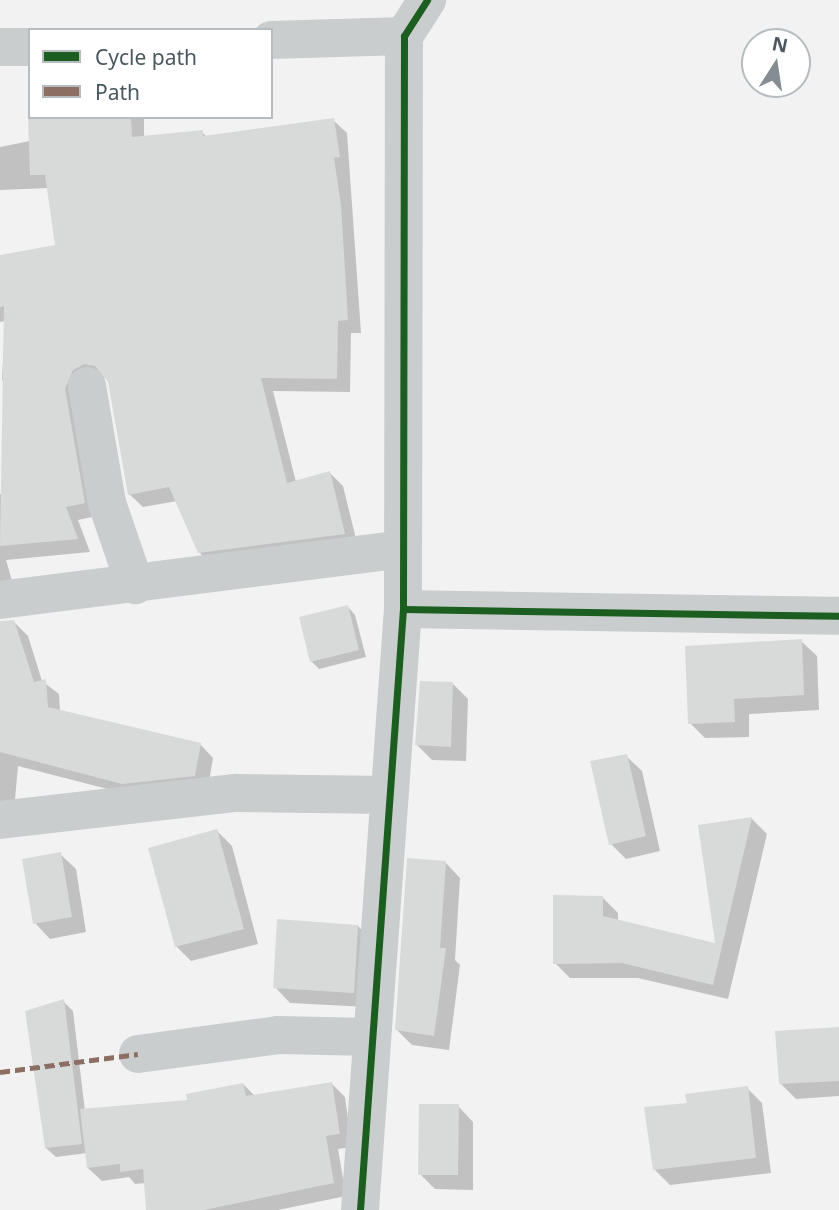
<!DOCTYPE html>
<style>
body{margin:0}
#map{position:relative;width:839px;height:1210px;overflow:hidden;background:#f2f2f2;font-family:"Noto Sans",sans-serif}
div>[style]{position:absolute}
.shadow>*{inset:0;background:#0003}
.building>*{inset:0;background:#d8dada}
.minor>*{height:38px;margin:-19px;padding:0 19px;transform-origin:19px;border-radius:19px;background:#c9cdce}
.quiet>*{height:5px;margin-top:-2.5px;transform-origin:0;background:repeating-linear-gradient(90deg,#8d6e63 0 10px,transparent 0 15px)}
.cycleway>*{height:7px;margin:-3.5px;padding:0 3.5px;transform-origin:3.5px;border-radius:3.5px;background:#1b5e20}
span{translate:-50% -50%;white-space:nowrap;text-align:center;line-height:1.15;-webkit-text-stroke:6px #fff;paint-order:stroke}
.legend{position:absolute;left:28px;top:28px;width:245px;height:91px;box-sizing:border-box;background:#fff;border:2px solid #b6bcbf;margin:0;padding:9px 12px;list-style:none;font-size:21px;color:#49585e}
.legend li{display:flex;align-items:center;gap:14px;height:35px}
.legend b{width:35px;border:2px solid #b6bcbf}
.north{position:absolute;left:741px;top:28px;width:70px;height:70px;box-sizing:border-box;background:#fff;border:2px solid #b6bcbf;border-radius:50%;rotate:12deg;font-size:19px;font-weight:700;line-height:28px;text-align:center;color:#49585e}
.north::after{content:'';display:block;margin:auto;width:24px;height:32px;background:#848e92;clip-path:polygon(50% 0,100% 100%,50% 72%,0 100%)}
</style>
<div id="map">
<div class="shadow">
<i style="clip-path:polygon(29px 98px,30px 117px,144px 117px,144px 137px,202px 132px,208px 138px,333px 120px,347px 133px,361px 333px,351px 333px,350px 392px,273px 391px,296px 482px,330px 473px,343px 486px,358px 547px,213px 566px,199px 552px,177px 501px,143px 507px,129px 494px,108px 378px,98px 377px,97px 516px,78px 520px,90px 552px,6px 560px,15px 591px,0 596px,0 494px,18px 491px,12px 390px,2px 380px,5px 321px,0 322px,0 257px,57px 246px,48px 188px,0 190px,0 147px,30px 141px)"></i>
<i style="clip-path:polygon(348px 607px,355px 615px,366px 657px,319px 669px,311px 661px)"></i>
<i style="clip-path:polygon(0 622px,14px 622px,28px 636px,42px 681px,59px 694px,60px 712px,200px 744px,213px 758px,208px 788px,135px 796px,18px 766px,14px 811px,0 811px)"></i>
<i style="clip-path:polygon(801px 641px,817px 656px,819px 710px,749px 714px,749px 737px,705px 738px,690px 723px)"></i>
<i style="clip-path:polygon(453px 684px,468px 699px,466px 761px,432px 760px,417px 745px)"></i>
<i style="clip-path:polygon(626px 756px,642px 771px,660px 851px,626px 859px,611px 844px)"></i>
<i style="clip-path:polygon(752px 819px,767px 834px,728px 999px,638px 978px,570px 978px,555px 963px,603px 898px,618px 913px,618px 921px,718px 945px,700px 827px)"></i>
<i style="clip-path:polygon(217px 831px,232px 846px,258px 944px,191px 961px,176px 946px)"></i>
<i style="clip-path:polygon(60px 854px,76px 869px,86px 932px,50px 939px,35px 923px)"></i>
<i style="clip-path:polygon(445px 862px,460px 878px,455px 960px,460px 965px,449px 1050px,412px 1045px,397px 1030px)"></i>
<i style="clip-path:polygon(358px 926px,373px 942px,368px 1007px,290px 1003px,275px 987px)"></i>
<i style="clip-path:polygon(63px 1001px,73px 1011px,85px 1111px,189px 1102px,243px 1084px,255px 1096px,332px 1084px,345px 1097px,352px 1147px,338px 1149px,346px 1196px,278px 1210px,148px 1210px,146px 1183px,135px 1184px,129px 1177px,102px 1181px,88px 1168px,87px 1153px,56px 1157px,46px 1148px)"></i>
<i style="clip-path:polygon(839px 1029px,839px 1096px,796px 1099px,781px 1084px)"></i>
<i style="clip-path:polygon(747px 1088px,762px 1103px,771px 1173px,670px 1185px,655px 1170px,689px 1104px)"></i>
<i style="clip-path:polygon(458px 1106px,473px 1122px,473px 1190px,435px 1189px,420px 1174px)"></i>
</div>
<div class="building">
<i style="clip-path:polygon(28px 117px,131px 117px,132px 137px,203px 130px,203px 136px,334px 118px,340px 157px,334px 158px,341px 205px,348px 320px,338px 321px,337px 379px,261px 378px,287px 483px,330px 471px,345px 534px,198px 553px,169px 487px,128px 495px,108px 382px,95px 366px,84px 364px,73px 370px,65px 389px,85px 503px,66px 507px,78px 539px,0 546px,4px 306px,0 307px,0 255px,55px 245px,45px 175px,30px 175px)"></i>
<i style="clip-path:polygon(348px 605px,359px 650px,310px 662px,299px 617px)"></i>
<i style="clip-path:polygon(14px 620px,34px 682px,46px 679px,48px 707px,201px 743px,195px 776px,122px 784px,0 752px,0 621px)"></i>
<i style="clip-path:polygon(802px 639px,804px 695px,734px 699px,735px 722px,688px 724px,685px 646px)"></i>
<i style="clip-path:polygon(420px 681px,453px 682px,451px 747px,415px 745px)"></i>
<i style="clip-path:polygon(627px 754px,646px 836px,609px 845px,590px 761px)"></i>
<i style="clip-path:polygon(752px 817px,713px 985px,622px 963px,553px 964px,553px 895px,603px 896px,603px 916px,715px 943px,698px 825px)"></i>
<i style="clip-path:polygon(217px 829px,244px 929px,175px 947px,148px 848px)"></i>
<i style="clip-path:polygon(61px 852px,72px 917px,33px 924px,22px 859px)"></i>
<i style="clip-path:polygon(407px 858px,446px 861px,440px 948px,446px 948px,434px 1036px,395px 1030px)"></i>
<i style="clip-path:polygon(277px 919px,358px 925px,354px 993px,273px 988px)"></i>
<i style="clip-path:polygon(64px 999px,82px 1144px,45px 1148px,25px 1011px)"></i>
<i style="clip-path:polygon(839px 1027px,839px 1081px,779px 1084px,775px 1031px)"></i>
<i style="clip-path:polygon(332px 1082px,340px 1134px,326px 1136px,334px 1183px,204px 1210px,146px 1210px,143px 1169px,120px 1172px,120px 1164px,87px 1168px,80px 1109px,187px 1100px,186px 1094px,243px 1083px,246px 1096px)"></i>
<i style="clip-path:polygon(748px 1086px,756px 1158px,653px 1170px,644px 1107px,687px 1103px,685px 1094px)"></i>
<i style="clip-path:polygon(419px 1104px,459px 1104px,458px 1175px,418px 1175px)"></i>
</div>
<div class="minor">
<i style="left:271px;top:40px;width:133px;rotate:-1.7deg"></i>
<i style="left:0;top:47px;width:30px"></i>
<i style="left:87px;top:386px;width:119px;rotate:80.3deg"></i>
<i style="left:107px;top:503px;width:87px;rotate:71.1deg"></i>
<i style="left:0;top:600px;width:406px;rotate:-7.2deg"></i>
<i style="left:403px;top:609px;width:436px;rotate:0.9deg"></i>
<i style="left:0;top:820px;width:237px;rotate:-6.6deg"></i>
<i style="left:235px;top:793px;width:154px;rotate:0.7deg"></i>
<i style="left:138px;top:1054px;width:141px;rotate:-7.7deg"></i>
<i style="left:278px;top:1035px;width:94px;rotate:1.2deg"></i>
<i style="left:360px;top:1210px;width:603px;rotate:-85.91deg"></i>
<i style="left:403px;top:609px;width:573px;rotate:-89.9deg"></i>
<i style="left:404px;top:36px;width:43px;rotate:-57.4deg"></i>
</div>
<div class="quiet">
<i style="left:0;top:1072px;width:139px;rotate:-7.4deg"></i>
</div>
<div class="cycleway">
<i style="left:403px;top:609px;width:436px;rotate:0.9deg"></i>
<i style="left:360px;top:1210px;width:603px;rotate:-85.91deg"></i>
<i style="left:403px;top:609px;width:573px;rotate:-89.9deg"></i>
<i style="left:404px;top:36px;width:43px;rotate:-57.4deg"></i>
</div>
<ul class="legend">
<li><b style="height:9px;background:#1b5e20"></b>Cycle path</li>
<li><b style="height:9px;background:#8d6e63"></b>Path</li>
</ul>
<div class="north">N</div>
</div>
